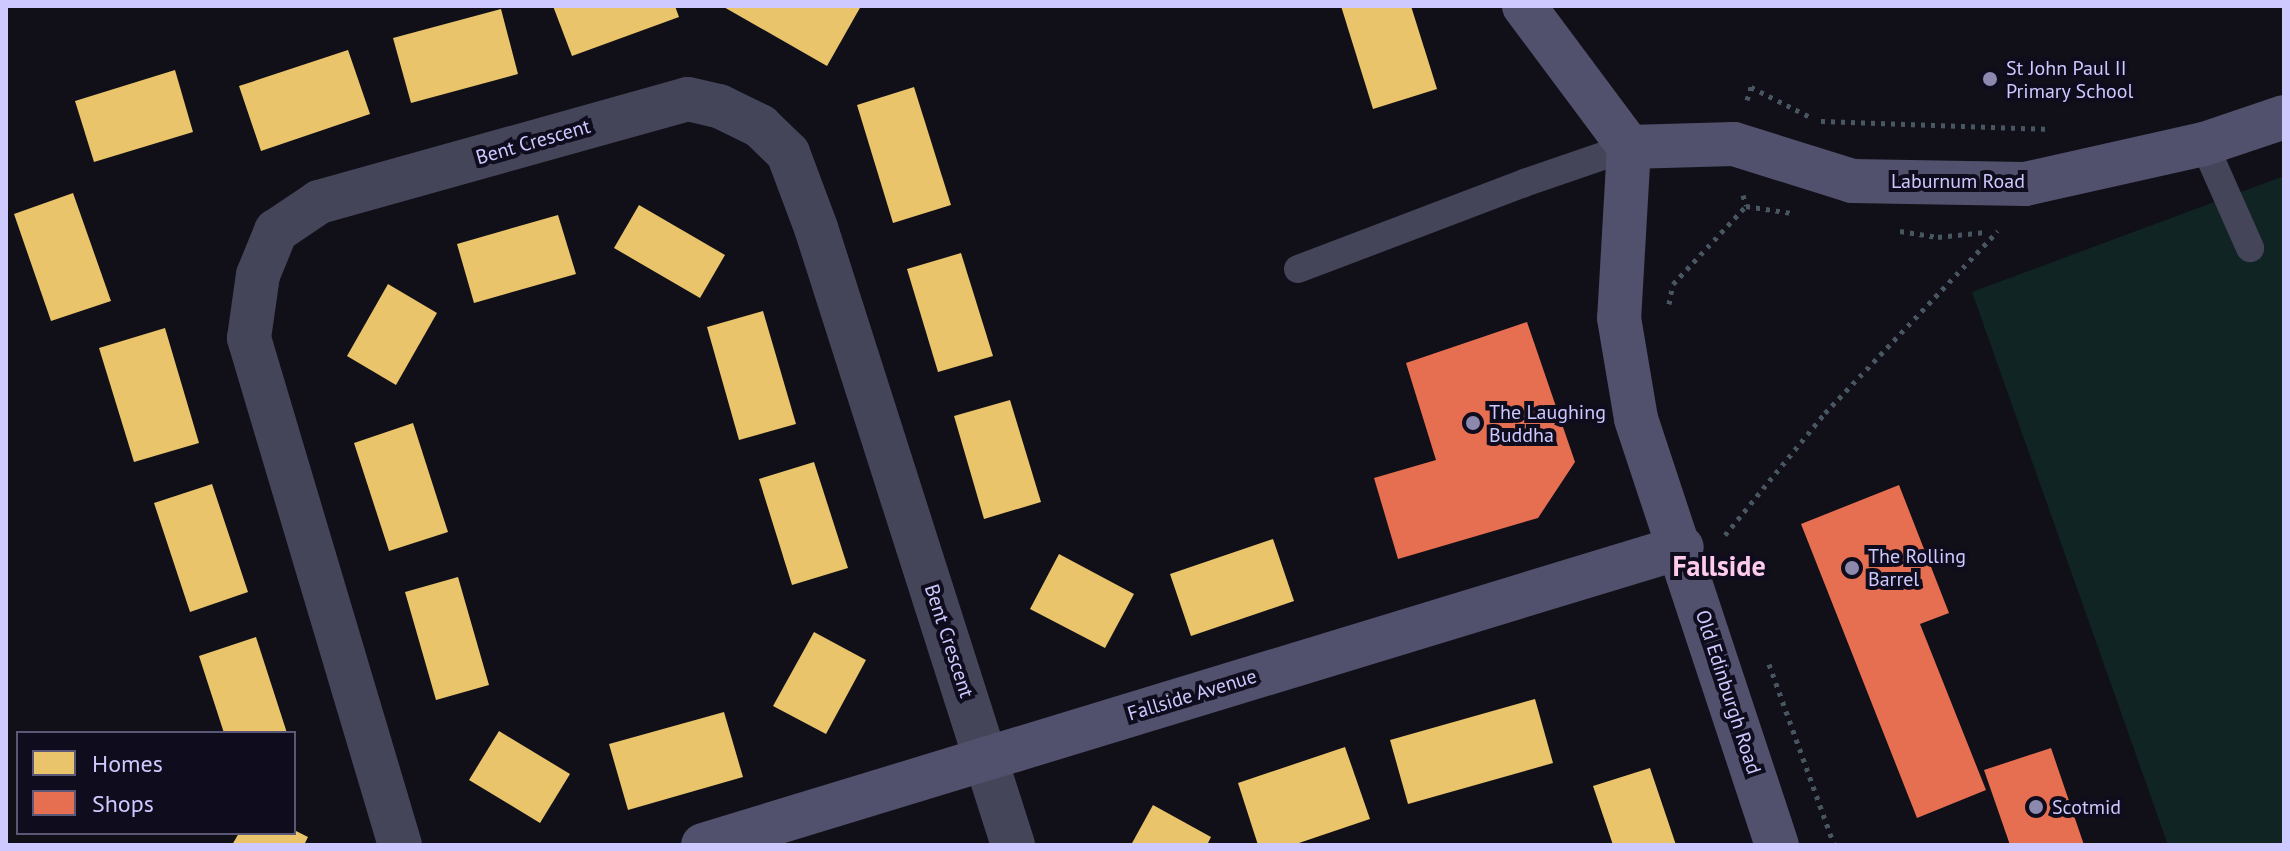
<!DOCTYPE html>
<style>
body{margin:0}
#map{position:relative;width:2290px;height:851px;overflow:hidden;background:#111019;font-family:"PT Sans",sans-serif}
div>[style]{position:absolute}
.green>*{inset:0;background:#0f2423}
.homes>*{inset:0;background:#e9c46a}
.shops>*{inset:0;background:#e76f51}
.path>*{height:5px;margin-top:-2.5px;transform-origin:0;background:repeating-linear-gradient(90deg,#475661 0 4px,transparent 0 10px)}
.lane>*{height:28px;margin:-14px;padding:0 14px;transform-origin:14px;border-radius:14px;background:#45455a}
.street>*{height:44px;margin:-22px;padding:0 22px;transform-origin:22px;border-radius:22px;background:#45455a}
.secondary>*{height:44px;margin:-22px;padding:0 22px;transform-origin:22px;border-radius:22px;background:#52516d}
.dots>*{width:22px;height:22px;translate:-50% -50%;box-sizing:border-box;border:4px solid #0e0c1d;border-radius:50%}
span{translate:-50% -50%;white-space:nowrap;text-align:center;line-height:1.15;-webkit-text-stroke:8px #0e0c1d;paint-order:stroke}
.poi-label{font-size:20px;color:#cec9fe}
.left{translate:0 -50%;text-align:left}
.street-label{font-size:20px;color:#cec9fe}
.district-label{font-size:28px;color:#fecbed;font-weight:700}
.frame{position:absolute;inset:0;border:8px solid #cec9fe;pointer-events:none}
.legend{position:absolute;left:16px;top:731px;width:280px;height:104px;box-sizing:border-box;background:#0e0c1d;border:2px solid #5b5877;margin:0;padding:10px 14px;list-style:none;font-size:24px;color:#cec9fe}
.legend li{display:flex;align-items:center;gap:16px;height:40px}
.legend b{width:40px;border:2px solid #5b5877}
</style>
<div id="map">
<div class="green">
<i style="clip-path:polygon(2284px 176px,2284px 845px,2168px 845px,1972px 292px)"></i>
</div>
<div class="homes">
<i style="clip-path:polygon(553px 6px,675px 6px,679px 17px,572px 56px)"></i>
<i style="clip-path:polygon(722px 6px,861px 6px,827px 66px)"></i>
<i style="clip-path:polygon(1341px 6px,1411px 6px,1437px 89px,1373px 109px)"></i>
<i style="clip-path:polygon(501px 9px,518px 74px,411px 103px,393px 38px)"></i>
<i style="clip-path:polygon(348px 50px,370px 114px,261px 151px,239px 86px)"></i>
<i style="clip-path:polygon(175px 70px,193px 132px,94px 162px,75px 101px)"></i>
<i style="clip-path:polygon(914px 87px,951px 205px,893px 223px,857px 105px)"></i>
<i style="clip-path:polygon(73px 193px,111px 301px,51px 321px,14px 214px)"></i>
<i style="clip-path:polygon(639px 205px,725px 255px,700px 298px,614px 248px)"></i>
<i style="clip-path:polygon(558px 215px,576px 274px,474px 303px,457px 244px)"></i>
<i style="clip-path:polygon(961px 253px,993px 356px,938px 372px,907px 269px)"></i>
<i style="clip-path:polygon(388px 284px,437px 313px,396px 385px,347px 356px)"></i>
<i style="clip-path:polygon(763px 311px,796px 424px,739px 440px,707px 327px)"></i>
<i style="clip-path:polygon(165px 328px,199px 443px,134px 462px,99px 348px)"></i>
<i style="clip-path:polygon(1010px 400px,1041px 502px,984px 519px,954px 416px)"></i>
<i style="clip-path:polygon(413px 423px,448px 532px,389px 551px,354px 443px)"></i>
<i style="clip-path:polygon(814px 462px,848px 568px,792px 585px,759px 479px)"></i>
<i style="clip-path:polygon(212px 484px,248px 592px,190px 612px,154px 503px)"></i>
<i style="clip-path:polygon(1273px 539px,1294px 601px,1191px 636px,1170px 574px)"></i>
<i style="clip-path:polygon(1059px 554px,1134px 594px,1105px 648px,1030px 609px)"></i>
<i style="clip-path:polygon(458px 577px,489px 685px,436px 700px,405px 592px)"></i>
<i style="clip-path:polygon(814px 632px,866px 660px,826px 734px,773px 706px)"></i>
<i style="clip-path:polygon(256px 637px,287px 733px,224px 733px,199px 656px)"></i>
<i style="clip-path:polygon(1535px 699px,1553px 763px,1408px 804px,1390px 740px)"></i>
<i style="clip-path:polygon(724px 712px,743px 777px,628px 810px,609px 744px)"></i>
<i style="clip-path:polygon(499px 731px,570px 774px,540px 823px,469px 780px)"></i>
<i style="clip-path:polygon(1345px 747px,1370px 819px,1293px 845px,1258px 845px,1238px 783px)"></i>
<i style="clip-path:polygon(1650px 768px,1676px 845px,1613px 845px,1593px 786px)"></i>
<i style="clip-path:polygon(1153px 805px,1211px 837px,1207px 845px,1131px 845px)"></i>
<i style="clip-path:polygon(294px 830px,308px 837px,304px 845px,232px 845px,239px 833px)"></i>
</div>
<div class="shops">
<i style="clip-path:polygon(1527px 322px,1575px 462px,1538px 518px,1398px 559px,1374px 478px,1436px 460px,1406px 363px)"></i>
<i style="clip-path:polygon(1899px 485px,1949px 613px,1920px 624px,1986px 790px,1917px 818px,1801px 524px)"></i>
<i style="clip-path:polygon(2051px 748px,2084px 845px,2010px 845px,1984px 770px)"></i>
</div>
<div class="path">
<i style="left:1747px;top:100px;width:14px;rotate:-73deg"></i>
<i style="left:1751px;top:87px;width:68px;rotate:26.9deg"></i>
<i style="left:1821px;top:121px;width:230px;rotate:2deg"></i>
<i style="left:1743px;top:195px;width:11px;rotate:75deg"></i>
<i style="left:1746px;top:206px;width:47px;rotate:8.7deg"></i>
<i style="left:1900px;top:231px;width:38px;rotate:9deg"></i>
<i style="left:1938px;top:237px;width:48px;rotate:-5.9deg"></i>
<i style="left:1669px;top:304px;width:20px;rotate:-79deg"></i>
<i style="left:1673px;top:284px;width:107px;rotate:-46.9deg"></i>
<i style="left:1725px;top:535px;width:158px;rotate:-50.7deg"></i>
<i style="left:1825px;top:413px;width:251px;rotate:-46.5deg"></i>
<i style="left:1769px;top:664px;width:192px;rotate:70.2deg"></i>
</div>
<div class="lane">
<i style="left:2204px;top:144px;width:114px;rotate:66.1deg"></i>
<i style="left:1298px;top:269px;width:242px;rotate:-20.8deg"></i>
<i style="left:1524px;top:183px;width:111px;rotate:-18.9deg"></i>
</div>
<div class="street">
<i style="left:400px;top:845px;width:529px;rotate:-106.59deg"></i>
<i style="left:249px;top:338px;width:64px;rotate:-81.9deg"></i>
<i style="left:258px;top:275px;width:48px;rotate:-67.8deg"></i>
<i style="left:276px;top:231px;width:52px;rotate:-34deg"></i>
<i style="left:319px;top:202px;width:383px;rotate:-15.6deg"></i>
<i style="left:688px;top:99px;width:32px;rotate:13deg"></i>
<i style="left:719px;top:106px;width:46px;rotate:26deg"></i>
<i style="left:760px;top:126px;width:39px;rotate:44deg"></i>
<i style="left:788px;top:153px;width:80px;rotate:69.5deg"></i>
<i style="left:816px;top:228px;width:648px;rotate:72.29deg"></i>
</div>
<div class="secondary">
<i style="left:1524px;top:6px;width:176px;rotate:53.3deg"></i>
<i style="left:1629px;top:147px;width:171px;rotate:93.3deg"></i>
<i style="left:1619px;top:318px;width:102px;rotate:80.4deg"></i>
<i style="left:1636px;top:419px;width:449px;rotate:71.7deg"></i>
<i style="left:1629px;top:147px;width:105px;rotate:-1.6deg"></i>
<i style="left:1734px;top:144px;width:124px;rotate:17.4deg"></i>
<i style="left:1852px;top:181px;width:173px;rotate:1deg"></i>
<i style="left:2025px;top:184px;width:183px;rotate:-12.6deg"></i>
<i style="left:2204px;top:144px;width:84px;rotate:-18.6deg"></i>
<i style="left:703px;top:845px;width:1023px;rotate:-16.93deg"></i>
</div>
<div class="dots">
<i style="left:1990px;top:79px;background:#8c88ae"></i>
<i style="left:1473px;top:423px;background:#8c88ae"></i>
<i style="left:1852px;top:568px;background:#8c88ae"></i>
<i style="left:2036px;top:807px;background:#8c88ae"></i>
</div>
<div class="poi-label">
<span class="left" style="left:2006px;top:80px">St John Paul II<br>Primary School</span>
<span class="left" style="left:1489px;top:424px">The Laughing<br>Buddha</span>
<span class="left" style="left:1868px;top:568px">The Rolling<br>Barrel</span>
<span class="left" style="left:2052px;top:807px">Scotmid</span>
</div>
<div class="street-label">
<span style="left:533px;top:142px;rotate:-16deg">Bent Crescent</span>
<span style="left:1958px;top:181px">Laburnum Road</span>
<span style="left:949px;top:641px;rotate:72deg">Bent Crescent</span>
<span style="left:1728px;top:692px;rotate:72deg">Old Edinburgh Road</span>
<span style="left:1192px;top:695px;rotate:-17deg">Fallside Avenue</span>
</div>
<div class="district-label">
<span style="left:1719px;top:566px">Fallside</span>
</div>
<div class="frame"></div>
<ul class="legend">
<li><b style="height:22px;background:#e9c46a"></b>Homes</li>
<li><b style="height:22px;background:#e76f51"></b>Shops</li>
</ul>
</div>
